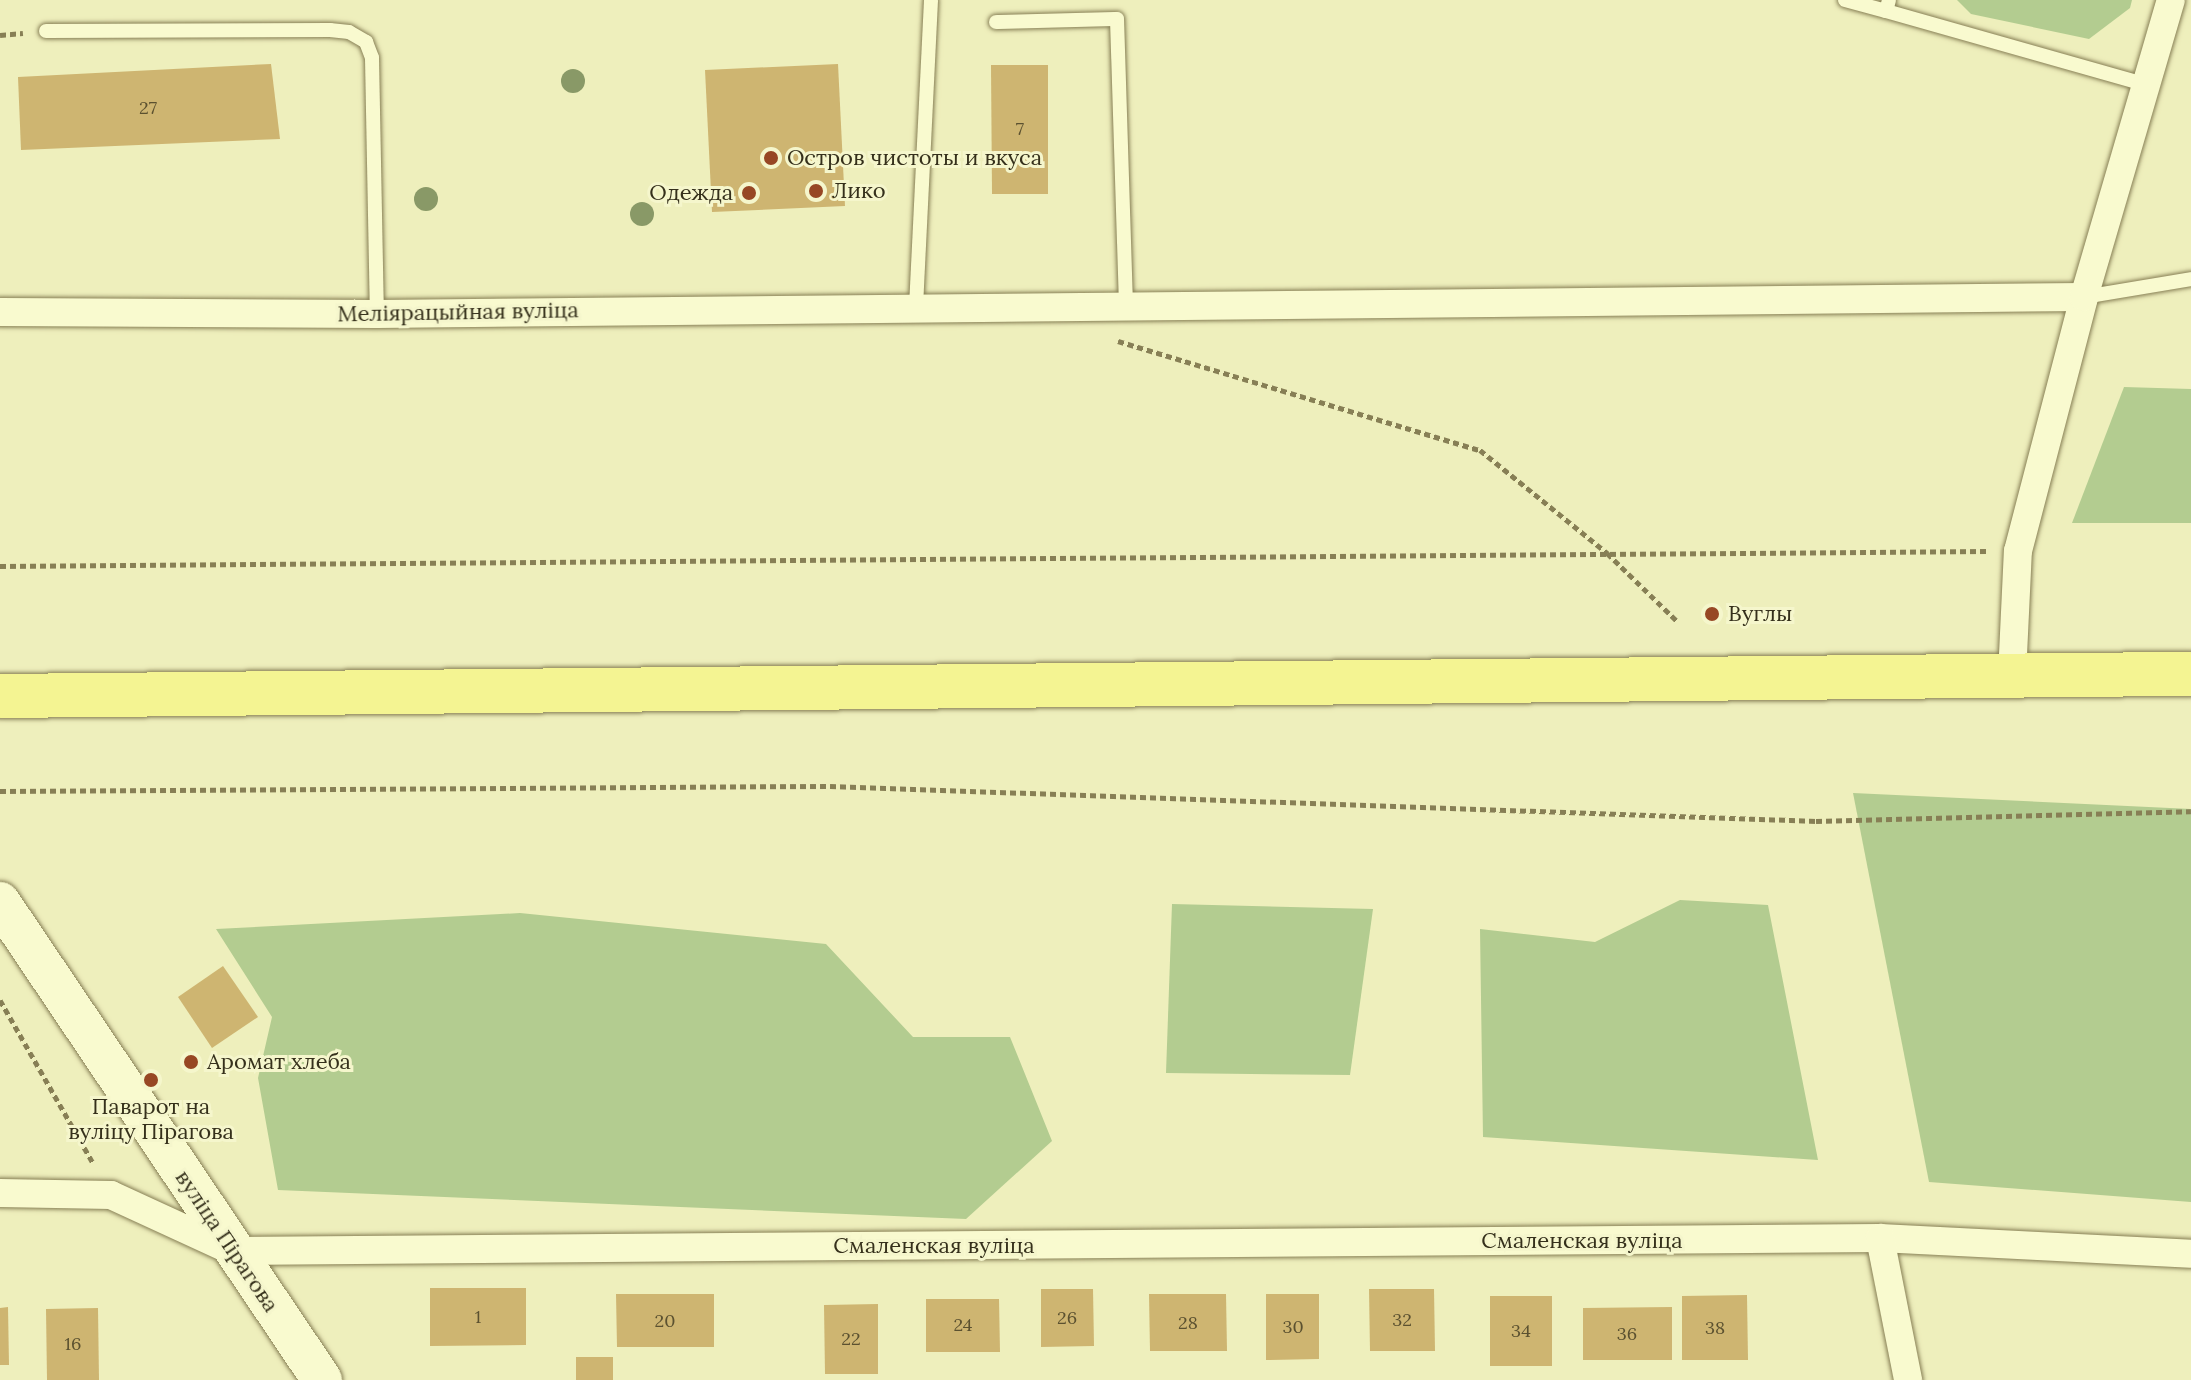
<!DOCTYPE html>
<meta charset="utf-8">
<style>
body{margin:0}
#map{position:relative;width:2191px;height:1380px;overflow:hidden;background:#eeefbc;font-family:Lora,serif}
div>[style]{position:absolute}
.green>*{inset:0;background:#b3cc90}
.building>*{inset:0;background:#ceb571}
.path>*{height:5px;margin-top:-2.5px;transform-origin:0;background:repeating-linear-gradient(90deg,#877f55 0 6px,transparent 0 10px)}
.roads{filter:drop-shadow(0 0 2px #877f55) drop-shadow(0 0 2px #877f55)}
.lane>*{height:14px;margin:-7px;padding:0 7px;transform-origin:7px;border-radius:7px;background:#f9facf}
.street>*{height:28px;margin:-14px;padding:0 14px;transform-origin:14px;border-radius:14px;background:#f9facf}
.secondary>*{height:40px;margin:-20px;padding:0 20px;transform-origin:20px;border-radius:20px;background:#f9facf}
.primary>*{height:44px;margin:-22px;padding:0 22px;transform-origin:22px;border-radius:22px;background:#f4f492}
.trees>*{width:24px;height:24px;margin:-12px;border-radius:50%;background:#899967}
.dots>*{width:22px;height:22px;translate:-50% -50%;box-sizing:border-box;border:4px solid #f5f6cc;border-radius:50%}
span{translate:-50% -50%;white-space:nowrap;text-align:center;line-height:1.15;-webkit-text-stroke:6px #f5f6cc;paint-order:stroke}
.number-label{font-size:18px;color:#5b5130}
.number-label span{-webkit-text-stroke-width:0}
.poi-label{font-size:22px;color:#35301b}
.left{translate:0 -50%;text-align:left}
.right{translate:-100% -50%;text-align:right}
.street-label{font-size:22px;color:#35301b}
</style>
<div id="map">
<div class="green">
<i style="clip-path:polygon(1957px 0,2132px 0,2130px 8px,2089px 39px,1971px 14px)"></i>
<i style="clip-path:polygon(2124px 387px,2191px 389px,2191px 523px,2072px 523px)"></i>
<i style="clip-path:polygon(1853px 793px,2191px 809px,2191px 1202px,1929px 1182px)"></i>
<i style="clip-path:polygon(1680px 900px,1768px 905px,1818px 1160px,1483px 1137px,1480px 929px,1595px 942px)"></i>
<i style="clip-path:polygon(1172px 904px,1373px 909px,1350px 1075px,1166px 1073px)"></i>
<i style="clip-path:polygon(520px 913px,826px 944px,913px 1037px,1010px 1037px,1052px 1141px,966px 1219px,278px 1190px,258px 1078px,272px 1017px,216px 929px)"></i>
</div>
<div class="building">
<i style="clip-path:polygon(271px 64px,280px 139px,21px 150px,18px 77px)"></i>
<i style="clip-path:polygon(838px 64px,845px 206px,712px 212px,705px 70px)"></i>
<i style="clip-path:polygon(991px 65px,1048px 65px,1048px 194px,992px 194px)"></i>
<i style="clip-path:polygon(223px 966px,258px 1017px,212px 1048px,178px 997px)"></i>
<i style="clip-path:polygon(430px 1288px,526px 1288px,526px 1345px,430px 1346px)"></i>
<i style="clip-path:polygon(1041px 1289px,1093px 1289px,1094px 1346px,1041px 1347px)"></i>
<i style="clip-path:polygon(1369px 1289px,1434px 1289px,1435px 1351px,1370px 1351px)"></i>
<i style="clip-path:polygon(616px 1294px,714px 1294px,714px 1347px,617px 1347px)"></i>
<i style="clip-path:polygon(1149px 1294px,1226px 1294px,1227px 1351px,1150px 1351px)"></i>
<i style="clip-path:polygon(1266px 1294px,1319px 1294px,1319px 1359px,1266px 1360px)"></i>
<i style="clip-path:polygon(1747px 1295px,1748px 1360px,1682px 1360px,1682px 1296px)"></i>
<i style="clip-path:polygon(1490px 1296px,1552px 1296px,1552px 1366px,1490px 1366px)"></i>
<i style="clip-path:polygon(926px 1299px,999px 1299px,1000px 1352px,926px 1352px)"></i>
<i style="clip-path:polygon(878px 1304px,878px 1374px,825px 1374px,824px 1305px)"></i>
<i style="clip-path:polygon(8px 1307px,9px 1365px,0 1365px,0 1308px)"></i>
<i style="clip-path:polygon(1672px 1307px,1672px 1360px,1583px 1360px,1583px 1308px)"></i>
<i style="clip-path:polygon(98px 1308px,99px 1380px,47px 1380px,46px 1309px)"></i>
<i style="clip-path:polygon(576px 1357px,613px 1357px,613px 1380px,576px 1380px)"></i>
</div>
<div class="path">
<i style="left:0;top:35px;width:23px;rotate:-5deg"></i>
<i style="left:1118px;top:341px;width:378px;rotate:16.8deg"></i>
<i style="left:1480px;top:450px;width:164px;rotate:39deg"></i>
<i style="left:1607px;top:553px;width:98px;rotate:44.2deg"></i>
<i style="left:0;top:566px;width:1987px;rotate:-0.43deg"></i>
<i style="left:0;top:791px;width:830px;rotate:-0.35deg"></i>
<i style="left:830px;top:786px;width:987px;rotate:2.03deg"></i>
<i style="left:1816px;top:821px;width:375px;rotate:-1.5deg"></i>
<i style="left:0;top:1000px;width:188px;rotate:60.3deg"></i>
</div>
<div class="roads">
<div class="lane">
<i style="left:1845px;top:0;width:42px;rotate:15deg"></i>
<i style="left:1889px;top:0;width:11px;rotate:105deg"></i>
<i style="left:1886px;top:11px;width:268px;rotate:15.8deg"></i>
<i style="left:996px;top:22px;width:121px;rotate:-1.4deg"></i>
<i style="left:1117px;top:19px;width:286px;rotate:88.2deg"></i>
<i style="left:46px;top:31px;width:284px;rotate:-0.2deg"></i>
<i style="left:330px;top:30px;width:19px;rotate:6deg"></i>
<i style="left:349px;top:32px;width:20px;rotate:30deg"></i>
<i style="left:366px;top:42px;width:17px;rotate:69deg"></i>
<i style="left:372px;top:58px;width:256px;rotate:88.9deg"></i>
<i style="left:2084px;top:297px;width:109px;rotate:-9.5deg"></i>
<i style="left:916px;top:307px;width:307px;rotate:-87.2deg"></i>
</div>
<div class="street">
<i style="left:0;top:312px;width:377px;rotate:0.3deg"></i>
<i style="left:377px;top:314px;width:1707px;rotate:-0.57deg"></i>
<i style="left:2012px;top:676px;width:125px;rotate:-87.3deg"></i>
<i style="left:2018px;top:551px;width:262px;rotate:-75.4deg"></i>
<i style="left:2084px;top:297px;width:309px;rotate:-73.7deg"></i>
<i style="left:0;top:1193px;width:111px;rotate:1deg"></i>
<i style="left:111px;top:1195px;width:134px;rotate:24.7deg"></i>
<i style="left:233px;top:1251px;width:1647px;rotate:-0.45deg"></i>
<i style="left:1880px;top:1238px;width:311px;rotate:2.9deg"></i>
<i style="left:1880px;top:1238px;width:145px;rotate:78.8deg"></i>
</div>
<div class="secondary">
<i style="left:0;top:902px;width:576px;rotate:56.03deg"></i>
</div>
<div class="primary">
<i style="left:0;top:696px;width:2191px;rotate:-0.58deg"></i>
</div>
</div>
<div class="trees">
<i style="left:573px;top:81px"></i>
<i style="left:426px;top:199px"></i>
<i style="left:642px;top:214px"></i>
</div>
<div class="dots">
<i style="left:771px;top:158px;background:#974724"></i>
<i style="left:816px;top:191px;background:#974724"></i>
<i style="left:749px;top:193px;background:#974724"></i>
<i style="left:1712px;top:614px;background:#974724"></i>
<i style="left:191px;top:1062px;background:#974724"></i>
<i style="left:151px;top:1080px;background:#974724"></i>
</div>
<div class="number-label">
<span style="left:148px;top:108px">27</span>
<span style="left:1020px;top:129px">7</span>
<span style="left:478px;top:1317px">1</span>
<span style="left:1067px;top:1318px">26</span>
<span style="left:1402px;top:1320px">32</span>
<span style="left:665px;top:1321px">20</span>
<span style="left:1188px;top:1323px">28</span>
<span style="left:963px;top:1325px">24</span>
<span style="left:1293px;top:1327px">30</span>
<span style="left:1715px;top:1328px">38</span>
<span style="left:1521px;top:1331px">34</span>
<span style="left:1627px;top:1334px">36</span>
<span style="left:851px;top:1339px">22</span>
<span style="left:73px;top:1344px">16</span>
</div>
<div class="poi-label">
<span class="left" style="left:787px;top:158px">Остров чистоты и вкуса</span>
<span class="left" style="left:832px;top:191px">Лико</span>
<span class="right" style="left:733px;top:193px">Одежда</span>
<span class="left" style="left:1728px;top:614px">Вуглы</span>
<span class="left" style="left:207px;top:1062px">Аромат хлеба</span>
<span style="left:151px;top:1119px">Паварот на<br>вуліцу Пірагова</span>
</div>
<div class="street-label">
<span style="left:458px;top:312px;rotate:-1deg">Меліярацыйная вуліца</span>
<span style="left:227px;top:1241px;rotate:56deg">вуліца Пірагова</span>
<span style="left:1582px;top:1241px">Смаленская вуліца</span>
<span style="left:934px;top:1246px">Смаленская вуліца</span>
</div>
</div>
